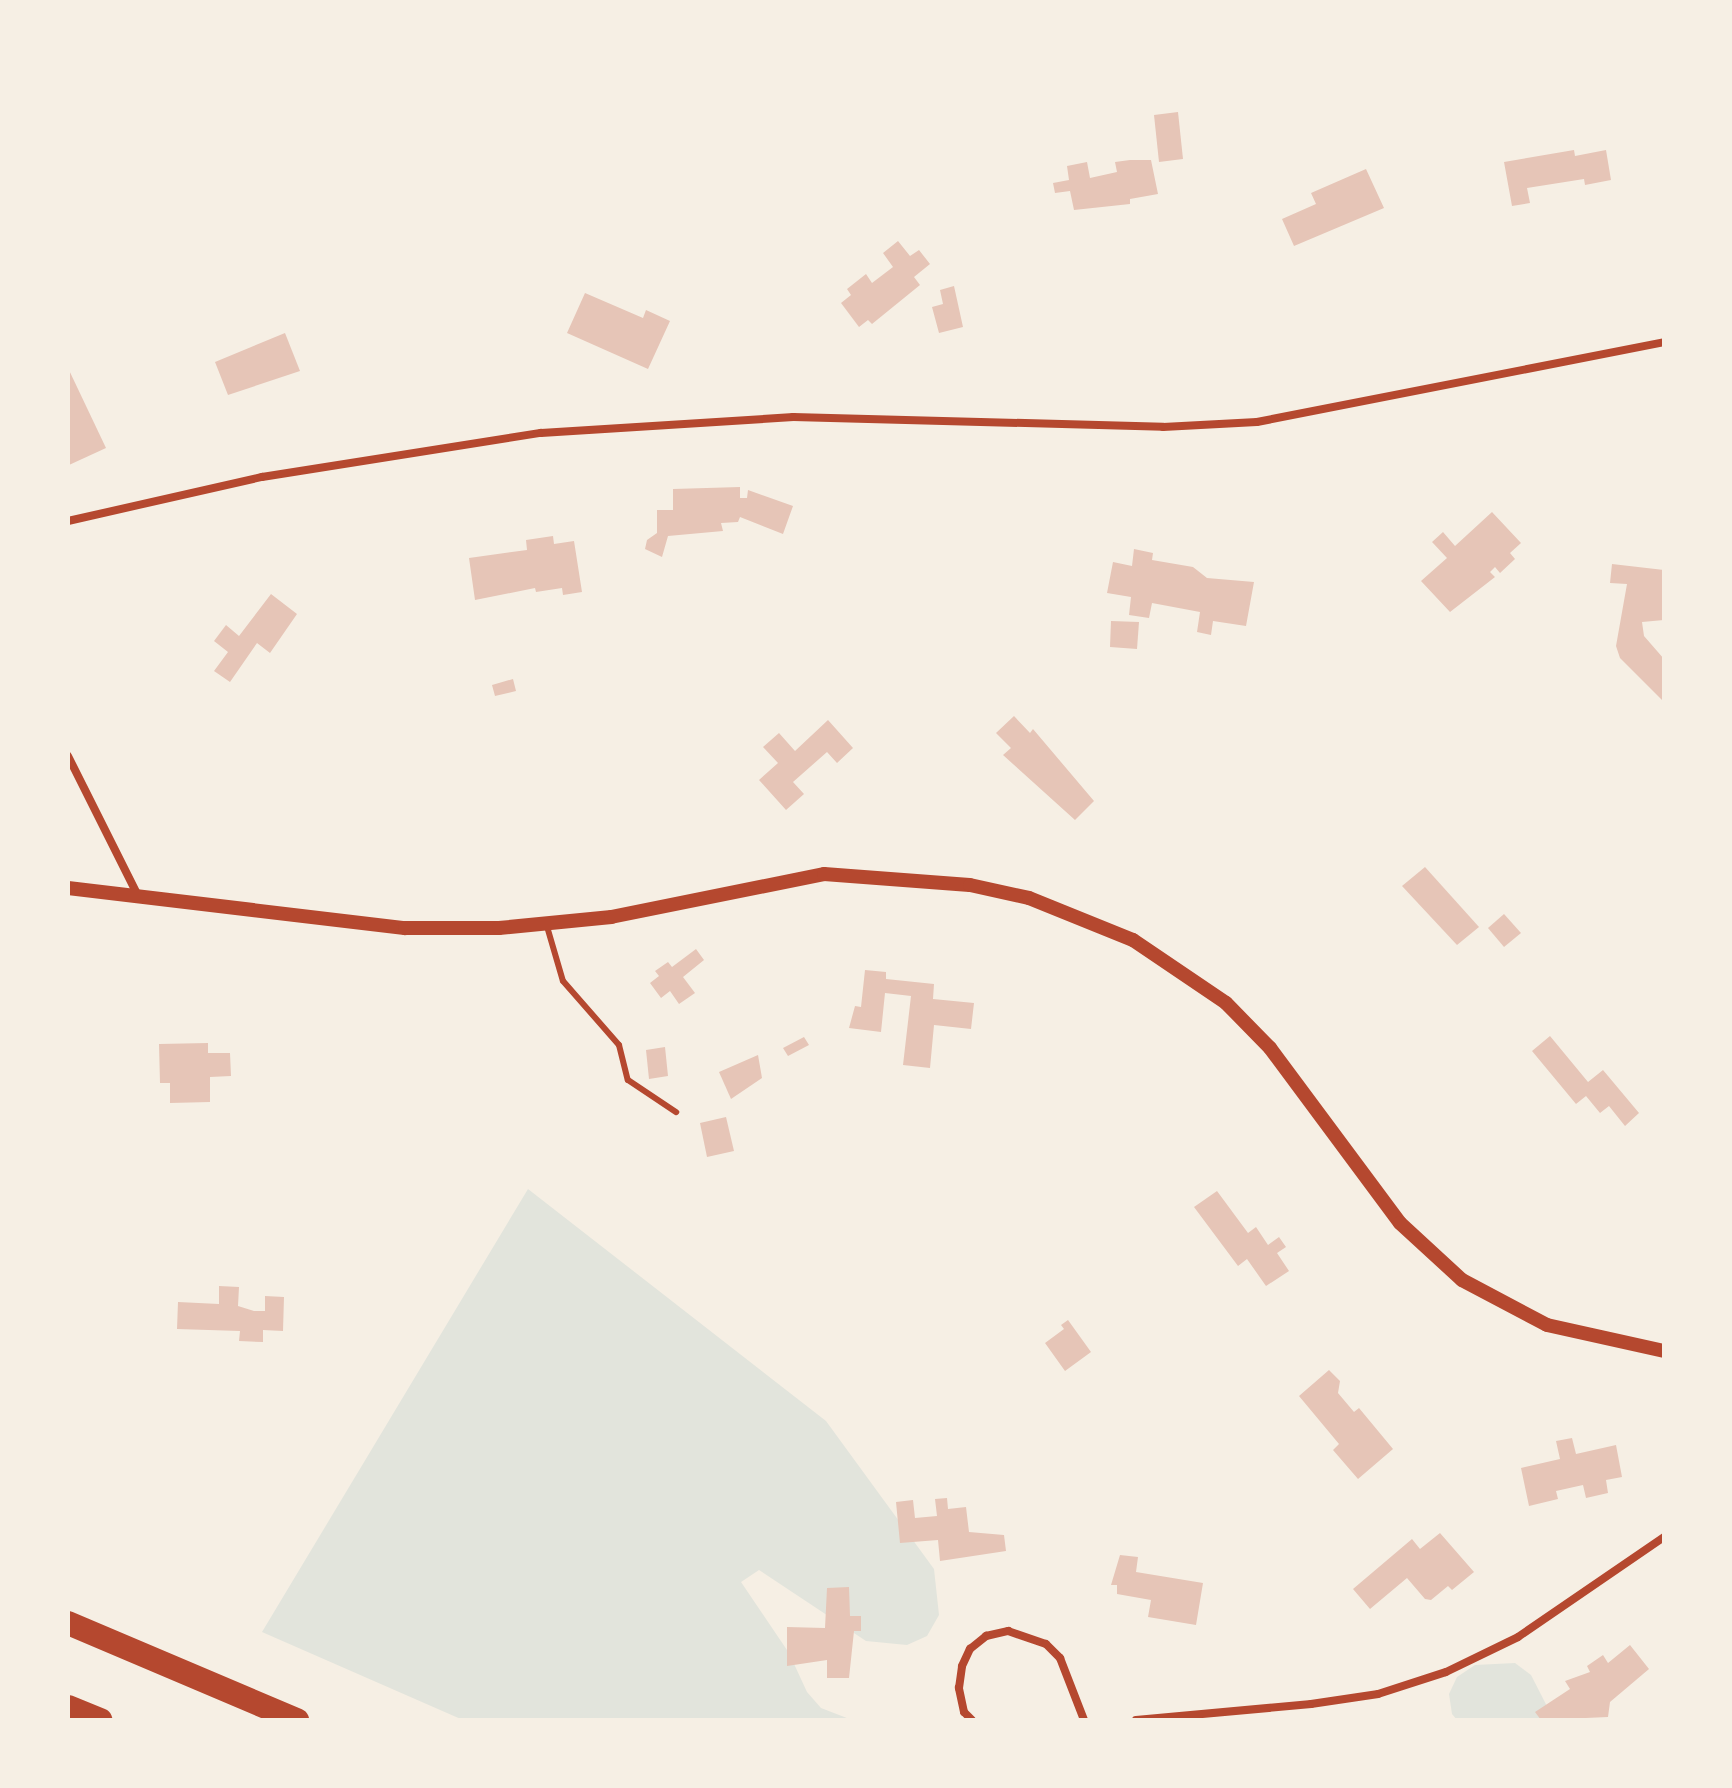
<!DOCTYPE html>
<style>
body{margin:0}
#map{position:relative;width:1732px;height:1788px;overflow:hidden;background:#f6efe4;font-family:Arial,sans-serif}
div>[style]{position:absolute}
.green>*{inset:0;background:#e2e4dc}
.building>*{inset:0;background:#e6c5b7}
.service>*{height:6px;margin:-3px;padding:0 3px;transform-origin:3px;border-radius:3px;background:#b5482f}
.minor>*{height:8px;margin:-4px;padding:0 4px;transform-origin:4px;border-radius:4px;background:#b5482f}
.tertiary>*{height:14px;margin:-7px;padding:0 7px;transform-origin:7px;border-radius:7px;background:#b5482f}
.motorway>*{height:24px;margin:-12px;padding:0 12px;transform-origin:12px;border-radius:12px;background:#b5482f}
span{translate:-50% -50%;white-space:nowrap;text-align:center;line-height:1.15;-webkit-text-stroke:8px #f6efe4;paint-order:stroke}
.frame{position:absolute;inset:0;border:70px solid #f6efe4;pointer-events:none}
</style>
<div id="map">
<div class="green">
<i style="clip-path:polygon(528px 1189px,826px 1421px,934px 1569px,939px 1615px,927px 1636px,907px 1645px,866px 1641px,759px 1570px,741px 1582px,789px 1653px,807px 1692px,821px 1708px,852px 1720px,463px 1720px,262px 1632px)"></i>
<i style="clip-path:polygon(1515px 1663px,1531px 1675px,1554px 1720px,1457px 1720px,1452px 1714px,1449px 1694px,1457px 1677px,1475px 1665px)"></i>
</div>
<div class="building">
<i style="clip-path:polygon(1178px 112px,1183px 159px,1159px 162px,1154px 115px)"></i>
<i style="clip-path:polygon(1574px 150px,1575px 156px,1606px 150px,1611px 180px,1585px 185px,1584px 179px,1527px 188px,1530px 203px,1512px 206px,1504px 162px)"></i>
<i style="clip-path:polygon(1130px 160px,1151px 160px,1158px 194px,1130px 199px,1130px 204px,1074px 210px,1070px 191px,1055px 193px,1053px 183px,1069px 180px,1067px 166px,1087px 162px,1090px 178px,1117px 172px,1115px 162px)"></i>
<i style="clip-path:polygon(1366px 169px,1384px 208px,1294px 246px,1282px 219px,1316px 204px,1311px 193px)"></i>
<i style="clip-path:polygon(898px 241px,910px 256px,919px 250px,930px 264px,914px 277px,920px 285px,872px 324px,868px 320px,859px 327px,841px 303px,851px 295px,847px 289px,866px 274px,872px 283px,893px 267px,883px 253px)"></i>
<i style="clip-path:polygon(954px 286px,963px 327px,939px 333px,932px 307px,943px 304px,940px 290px)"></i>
<i style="clip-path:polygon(585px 293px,643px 318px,646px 310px,670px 321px,648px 369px,567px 333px)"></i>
<i style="clip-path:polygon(285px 333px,300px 371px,228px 395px,215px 362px)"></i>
<i style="clip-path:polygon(68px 368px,106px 448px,69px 465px,68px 463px)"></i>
<i style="clip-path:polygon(740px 487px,740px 498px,747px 498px,748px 490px,793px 506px,783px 534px,740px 517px,738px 522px,721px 523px,723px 531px,668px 536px,662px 557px,645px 549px,647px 540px,657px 533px,657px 510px,673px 510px,673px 489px)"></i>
<i style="clip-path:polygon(1492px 512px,1521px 543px,1510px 553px,1515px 559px,1500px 573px,1495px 567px,1490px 572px,1495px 577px,1450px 612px,1421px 581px,1447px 558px,1432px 542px,1443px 532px,1455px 546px)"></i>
<i style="clip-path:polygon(553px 536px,554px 544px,574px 541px,582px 592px,563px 595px,562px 588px,536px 592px,535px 588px,475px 600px,469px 558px,527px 550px,526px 540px)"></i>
<i style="clip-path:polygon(1134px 549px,1153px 553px,1152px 560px,1193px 567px,1207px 578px,1254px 582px,1246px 626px,1213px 621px,1211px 635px,1197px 632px,1200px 612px,1152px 603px,1149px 618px,1129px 615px,1131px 597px,1107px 593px,1113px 562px,1132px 566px)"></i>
<i style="clip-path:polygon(1612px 564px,1664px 570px,1664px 620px,1642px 622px,1644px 636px,1664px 659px,1664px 702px,1620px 658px,1616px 646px,1627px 584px,1610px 583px)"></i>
<i style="clip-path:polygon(271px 594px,297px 614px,270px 653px,257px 643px,230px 682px,214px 671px,228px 652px,214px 641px,226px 625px,239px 636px)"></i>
<i style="clip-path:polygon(1111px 621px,1139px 622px,1137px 649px,1110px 647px)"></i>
<i style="clip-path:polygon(513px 679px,516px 691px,495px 696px,492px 685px)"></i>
<i style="clip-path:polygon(1014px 716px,1030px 733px,1033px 729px,1094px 801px,1075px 820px,1003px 755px,1011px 748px,996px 733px)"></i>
<i style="clip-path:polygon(828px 720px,853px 748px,837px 763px,827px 752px,793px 782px,804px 794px,786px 810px,759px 780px,778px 763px,763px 747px,779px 733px,795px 751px)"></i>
<i style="clip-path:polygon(1425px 867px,1479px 927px,1457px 945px,1402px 886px)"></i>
<i style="clip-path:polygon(1504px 914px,1521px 933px,1504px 947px,1488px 928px)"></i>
<i style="clip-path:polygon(696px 949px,704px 960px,683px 977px,695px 993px,679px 1004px,670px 991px,661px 998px,650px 983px,659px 976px,655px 971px,668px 962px,672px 967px)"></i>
<i style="clip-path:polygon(865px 970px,886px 972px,886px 979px,934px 984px,933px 999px,974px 1003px,971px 1029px,934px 1025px,930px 1068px,903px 1065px,911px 996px,885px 993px,881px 1032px,849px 1028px,855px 1006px,861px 1007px)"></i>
<i style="clip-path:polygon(1550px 1036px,1588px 1082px,1603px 1070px,1639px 1113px,1625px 1126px,1609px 1106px,1600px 1113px,1586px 1096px,1576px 1104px,1532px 1051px)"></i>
<i style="clip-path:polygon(804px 1037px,809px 1045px,788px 1056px,783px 1048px)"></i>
<i style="clip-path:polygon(208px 1043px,208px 1053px,230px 1053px,231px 1076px,210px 1077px,210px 1102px,170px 1103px,170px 1083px,160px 1083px,159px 1044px)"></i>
<i style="clip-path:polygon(665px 1047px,668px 1076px,649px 1079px,646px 1050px)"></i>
<i style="clip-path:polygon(758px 1055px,762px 1078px,731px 1099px,719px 1072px)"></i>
<i style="clip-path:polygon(726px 1117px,734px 1151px,707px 1157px,700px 1123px)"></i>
<i style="clip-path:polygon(1217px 1191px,1248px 1233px,1256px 1227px,1268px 1245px,1279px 1237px,1286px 1247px,1277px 1253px,1289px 1271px,1266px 1286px,1247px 1259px,1238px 1266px,1194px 1207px)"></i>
<i style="clip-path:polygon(219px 1286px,239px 1287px,238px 1306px,254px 1311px,265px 1311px,265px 1296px,284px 1297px,283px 1331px,263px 1330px,263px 1342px,239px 1341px,240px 1331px,177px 1329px,178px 1302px,219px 1304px)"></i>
<i style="clip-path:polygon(1068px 1320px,1091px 1352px,1065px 1371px,1045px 1343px,1064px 1329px,1061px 1325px)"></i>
<i style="clip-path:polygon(1329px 1370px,1340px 1381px,1338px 1393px,1354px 1412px,1359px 1408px,1393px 1449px,1358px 1479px,1333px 1450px,1339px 1444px,1299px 1396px)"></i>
<i style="clip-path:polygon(1572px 1438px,1576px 1454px,1616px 1445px,1622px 1477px,1606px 1480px,1608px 1493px,1586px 1498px,1583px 1485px,1556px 1491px,1558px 1499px,1529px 1506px,1521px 1468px,1560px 1459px,1556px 1441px)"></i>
<i style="clip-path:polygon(947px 1498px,948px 1509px,966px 1507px,969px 1532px,1004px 1535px,1006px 1551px,940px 1561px,938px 1540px,900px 1543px,896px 1502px,913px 1500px,915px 1518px,937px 1516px,935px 1499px)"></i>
<i style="clip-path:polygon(1440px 1533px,1474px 1572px,1452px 1590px,1448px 1586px,1431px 1600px,1425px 1599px,1407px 1578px,1370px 1609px,1353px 1589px,1412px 1539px,1420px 1549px)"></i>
<i style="clip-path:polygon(1120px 1555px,1138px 1557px,1136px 1572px,1203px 1583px,1196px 1625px,1148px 1617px,1151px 1600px,1117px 1594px,1117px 1585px,1111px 1585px)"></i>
<i style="clip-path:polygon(849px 1587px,850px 1616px,861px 1616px,861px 1631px,854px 1631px,849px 1678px,827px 1678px,827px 1660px,787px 1666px,787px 1627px,825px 1628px,827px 1588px)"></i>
<i style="clip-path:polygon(1630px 1645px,1649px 1669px,1610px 1702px,1608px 1717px,1541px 1720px,1535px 1712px,1570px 1689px,1565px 1681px,1590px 1672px,1587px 1666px,1603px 1655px,1608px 1663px)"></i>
</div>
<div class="service">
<i style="left:546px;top:923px;width:60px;rotate:73.7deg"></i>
<i style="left:563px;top:981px;width:85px;rotate:48.8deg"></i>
<i style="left:619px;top:1045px;width:36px;rotate:76deg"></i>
<i style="left:628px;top:1080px;width:58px;rotate:33.7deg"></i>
</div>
<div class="minor">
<i style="left:68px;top:521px;width:199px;rotate:-12.8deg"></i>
<i style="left:262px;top:477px;width:282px;rotate:-9deg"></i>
<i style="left:541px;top:433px;width:253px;rotate:-3.6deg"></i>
<i style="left:793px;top:417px;width:370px;rotate:1.5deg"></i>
<i style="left:1163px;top:427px;width:94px;rotate:-3deg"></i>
<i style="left:1257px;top:422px;width:415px;rotate:-11.1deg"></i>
<i style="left:68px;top:756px;width:157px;rotate:63.4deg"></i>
<i style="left:972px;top:1720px;width:11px;rotate:-135deg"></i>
<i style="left:964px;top:1712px;width:25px;rotate:-102deg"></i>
<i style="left:959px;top:1688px;width:22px;rotate:-82deg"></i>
<i style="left:962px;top:1666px;width:19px;rotate:-65deg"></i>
<i style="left:970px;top:1649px;width:21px;rotate:-39deg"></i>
<i style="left:986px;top:1636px;width:23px;rotate:-13deg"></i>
<i style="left:1008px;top:1631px;width:40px;rotate:18.9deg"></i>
<i style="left:1046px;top:1644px;width:20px;rotate:45deg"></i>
<i style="left:1060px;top:1658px;width:66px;rotate:68.8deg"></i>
<i style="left:1136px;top:1720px;width:176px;rotate:-5.2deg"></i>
<i style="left:1311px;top:1704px;width:68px;rotate:-8.5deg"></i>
<i style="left:1378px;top:1694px;width:71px;rotate:-17.9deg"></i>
<i style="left:1446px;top:1672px;width:80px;rotate:-25.9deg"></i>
<i style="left:1518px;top:1637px;width:177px;rotate:-34.4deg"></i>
</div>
<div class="tertiary">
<i style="left:68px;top:888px;width:339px;rotate:6.8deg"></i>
<i style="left:405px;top:928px;width:94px"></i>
<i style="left:499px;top:928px;width:113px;rotate:-5.6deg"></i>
<i style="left:611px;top:917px;width:217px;rotate:-11.4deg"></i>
<i style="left:824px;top:874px;width:146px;rotate:4.3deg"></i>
<i style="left:970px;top:885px;width:60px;rotate:12.4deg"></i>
<i style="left:1029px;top:898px;width:112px;rotate:22deg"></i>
<i style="left:1133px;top:940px;width:112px;rotate:34.1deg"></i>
<i style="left:1226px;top:1003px;width:63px;rotate:45.6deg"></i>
<i style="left:1270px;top:1048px;width:218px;rotate:53.4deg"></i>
<i style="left:1400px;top:1223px;width:84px;rotate:42.6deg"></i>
<i style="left:1462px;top:1280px;width:96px;rotate:27.9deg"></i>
<i style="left:1547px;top:1325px;width:120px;rotate:12.5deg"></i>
</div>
<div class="motorway">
<i style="left:68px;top:1623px;width:249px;rotate:23deg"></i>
<i style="left:68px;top:1707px;width:35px;rotate:22deg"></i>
</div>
<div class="frame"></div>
</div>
